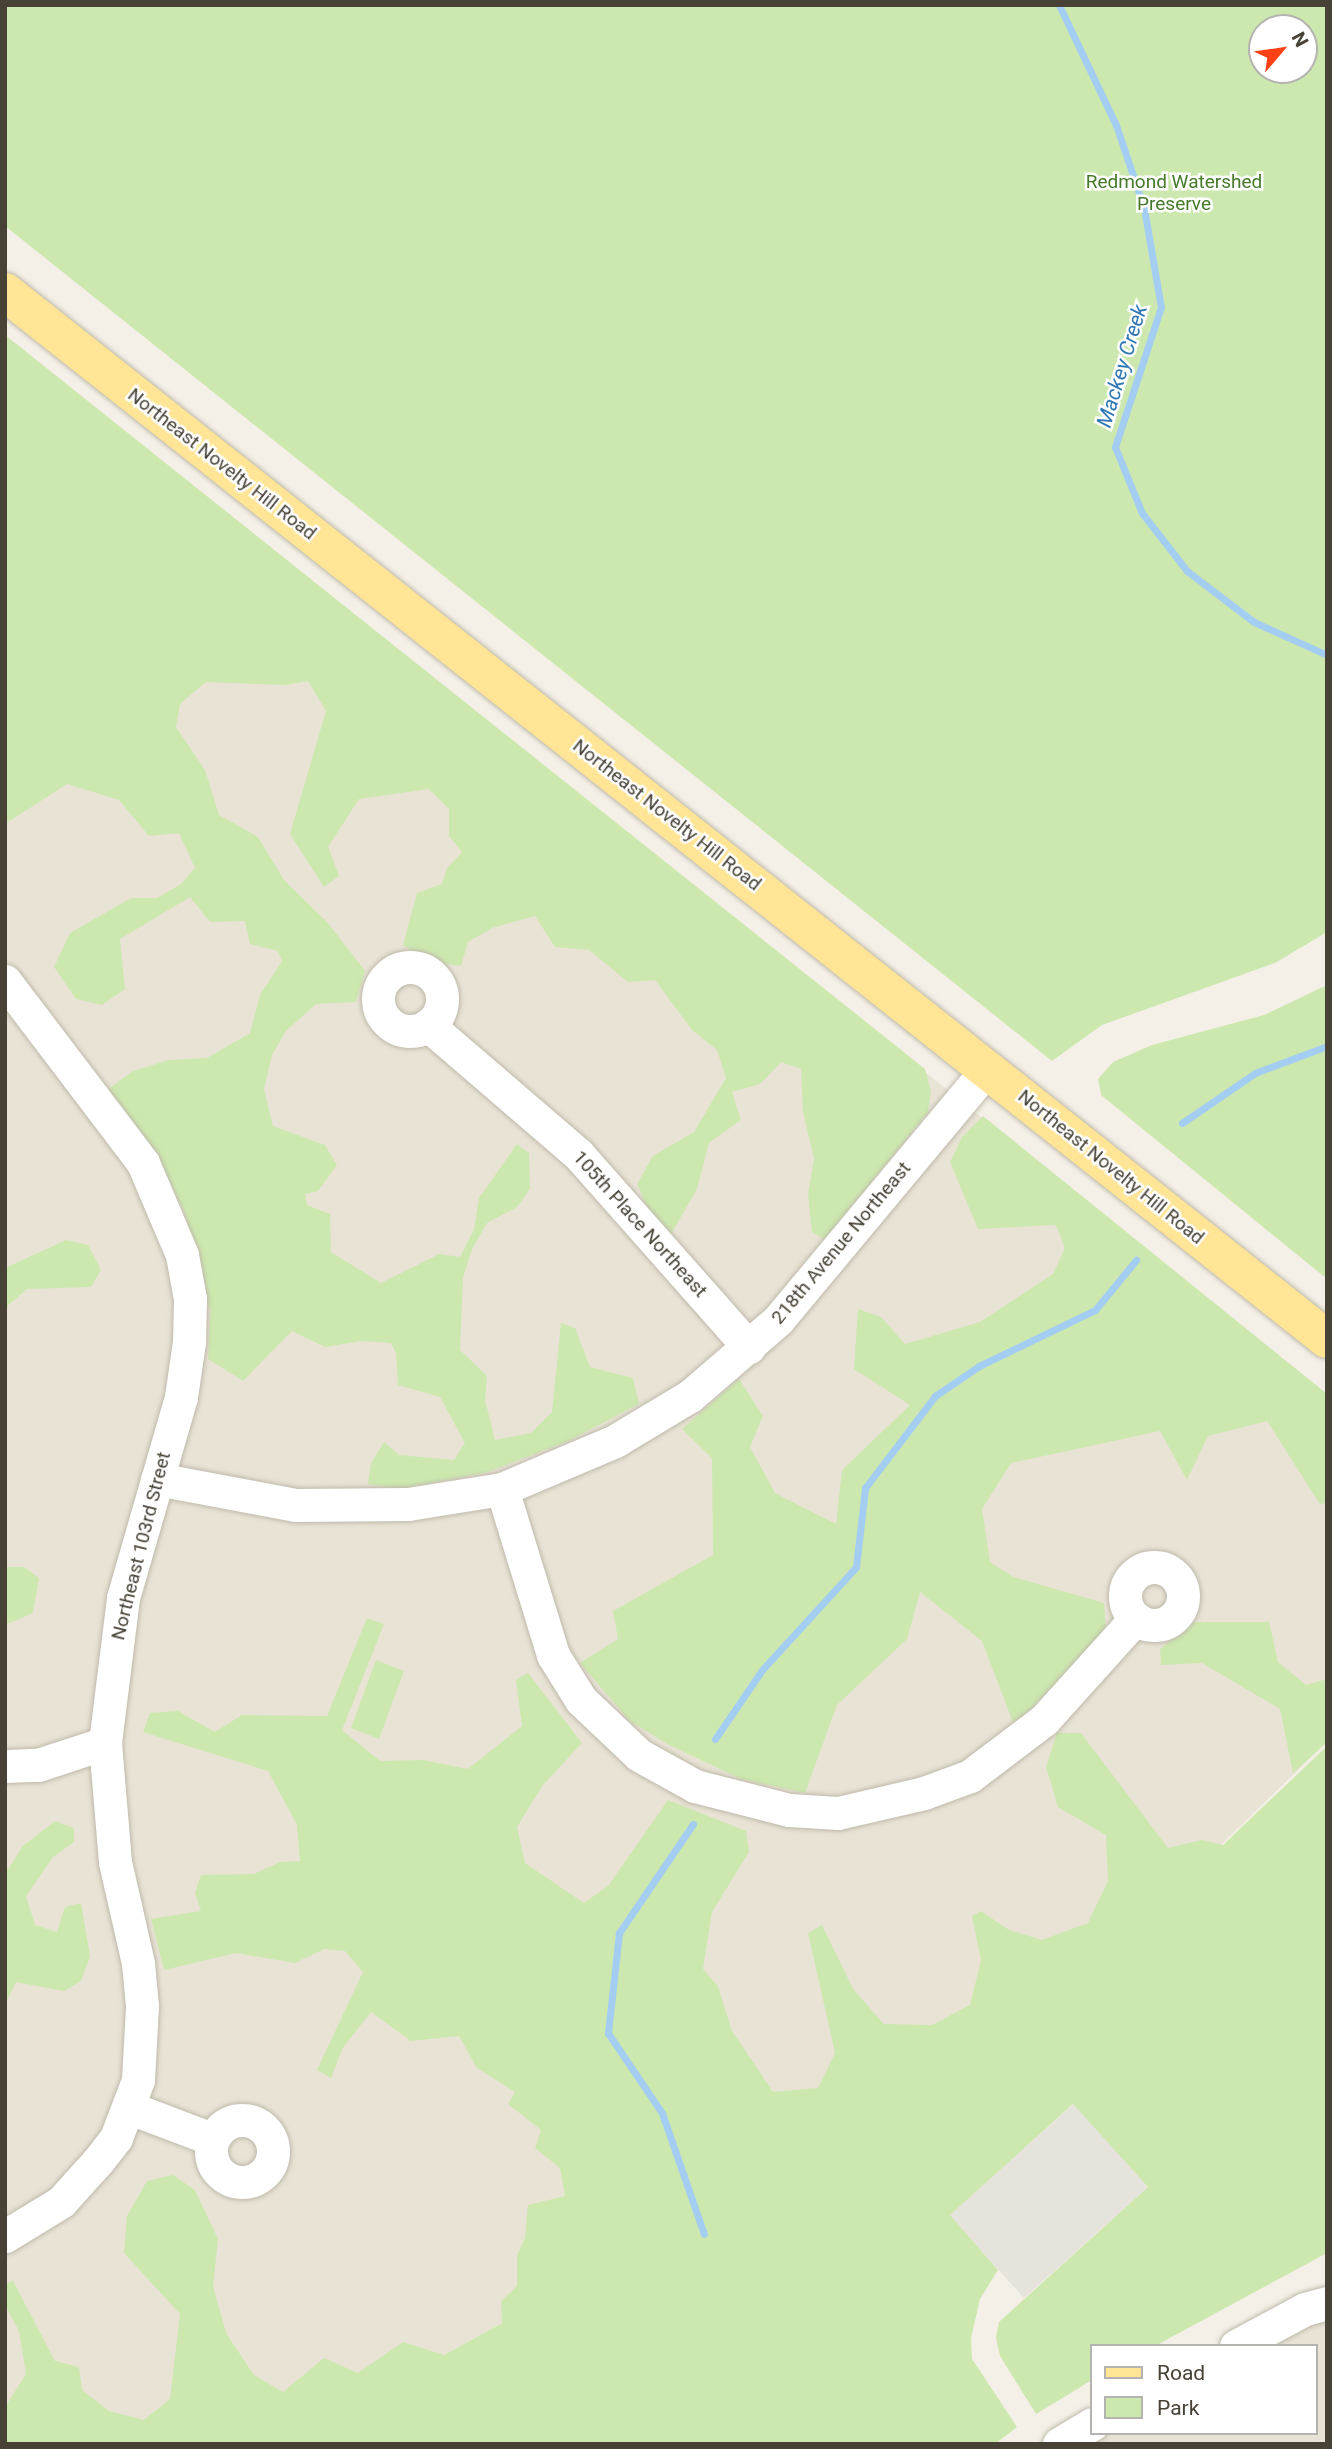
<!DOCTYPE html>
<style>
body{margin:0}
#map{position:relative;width:1332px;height:2449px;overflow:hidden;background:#f4f0e7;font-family:Roboto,sans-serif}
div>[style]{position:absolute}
.residential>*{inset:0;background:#e8e3d5}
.industrial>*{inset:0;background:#e6e2dc}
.green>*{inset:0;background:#cde8af}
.stream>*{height:7px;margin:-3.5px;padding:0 3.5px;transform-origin:3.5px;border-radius:3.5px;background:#a3cef1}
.roads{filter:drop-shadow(0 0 2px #bfb9aa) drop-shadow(0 0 2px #bfb9aa)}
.minor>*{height:33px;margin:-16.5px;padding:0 16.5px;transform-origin:16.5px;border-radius:16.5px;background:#fff}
.minor>.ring{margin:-16.5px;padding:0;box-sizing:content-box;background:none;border:33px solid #fff;border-radius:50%}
.major>*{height:38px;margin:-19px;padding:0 19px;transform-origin:19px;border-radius:19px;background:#ffe595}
span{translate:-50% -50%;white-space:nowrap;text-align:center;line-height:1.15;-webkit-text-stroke:5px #fff;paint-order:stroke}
.park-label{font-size:19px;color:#447a28}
.street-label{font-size:19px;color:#474136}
.water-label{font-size:21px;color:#2e77b4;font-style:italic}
.frame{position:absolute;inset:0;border:7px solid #474136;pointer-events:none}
.legend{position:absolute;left:1090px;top:2344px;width:228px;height:91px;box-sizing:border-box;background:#fff;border:2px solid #b5b3af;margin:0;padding:9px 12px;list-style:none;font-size:21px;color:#474136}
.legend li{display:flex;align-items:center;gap:14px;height:35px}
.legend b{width:35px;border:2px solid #b5b3af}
.north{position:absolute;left:1248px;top:14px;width:70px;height:70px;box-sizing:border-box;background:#fff;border:2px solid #b5b3af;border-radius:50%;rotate:61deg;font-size:19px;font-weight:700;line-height:28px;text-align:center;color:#474136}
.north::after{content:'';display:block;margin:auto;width:24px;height:32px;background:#fc4116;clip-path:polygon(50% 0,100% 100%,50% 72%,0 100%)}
</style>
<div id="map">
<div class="residential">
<i style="clip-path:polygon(5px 335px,1327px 1394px,1327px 1742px,1032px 2028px,284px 2444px,5px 2444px)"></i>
<i style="clip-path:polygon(1327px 2303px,1327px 2444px,1059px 2444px,1092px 2433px,1316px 2433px,1316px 2346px,1236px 2346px)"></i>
</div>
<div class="industrial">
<i style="clip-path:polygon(1074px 2104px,1148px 2187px,1024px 2298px,949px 2215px)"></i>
</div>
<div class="green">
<i style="clip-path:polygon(evenodd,5px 5px,1327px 5px,1327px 932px,1275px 963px,1102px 1025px,1052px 1061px,5px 226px,5px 5px,1262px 28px,1304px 28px,1304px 70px,1262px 70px,1262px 28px)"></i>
<i style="clip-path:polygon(5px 335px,925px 1069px,931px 1091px,928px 1112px,825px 1240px,812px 1232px,808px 1194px,814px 1159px,803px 1111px,801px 1069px,781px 1062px,760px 1084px,732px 1092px,741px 1120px,709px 1143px,697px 1189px,671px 1234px,648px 1209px,637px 1184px,653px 1156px,694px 1132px,726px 1078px,717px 1050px,692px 1030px,655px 980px,628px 982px,589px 950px,555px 947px,535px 916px,492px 928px,468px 942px,461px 966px,426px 961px,403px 945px,417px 893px,442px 884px,447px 868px,462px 852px,449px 836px,449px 809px,429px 789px,359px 799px,328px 847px,339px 876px,324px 887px,290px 834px,326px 711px,308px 681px,285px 685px,206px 682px,180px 704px,176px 727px,205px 770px,219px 815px,258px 837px,284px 880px,328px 923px,365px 971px,356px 1002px,316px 1004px,286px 1031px,272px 1055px,264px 1089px,273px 1126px,325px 1145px,337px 1165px,318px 1191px,305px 1194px,307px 1205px,330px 1214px,331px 1252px,381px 1283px,439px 1254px,460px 1257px,474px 1229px,479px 1198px,517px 1144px,529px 1153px,530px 1189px,517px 1207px,487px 1223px,472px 1249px,463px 1278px,460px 1350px,487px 1376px,485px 1400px,495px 1440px,531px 1433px,552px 1412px,561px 1323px,575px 1328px,590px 1367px,633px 1378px,639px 1404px,568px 1441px,488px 1472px,400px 1489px,368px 1484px,371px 1463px,384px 1442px,399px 1455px,454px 1460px,465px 1443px,440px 1397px,398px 1385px,396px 1353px,391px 1343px,361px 1341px,325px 1347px,292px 1331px,243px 1381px,208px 1359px,210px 1310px,185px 1213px,157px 1155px,107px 1090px,133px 1071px,169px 1060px,207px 1058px,250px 1033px,260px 995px,282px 961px,278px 951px,250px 944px,245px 921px,210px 922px,190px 897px,120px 939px,125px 989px,102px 1005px,76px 999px,54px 967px,70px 933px,131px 898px,157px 898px,181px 884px,195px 868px,179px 833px,149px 836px,119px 800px,67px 784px,5px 824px)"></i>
<i style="clip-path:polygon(1327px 985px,1327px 1279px,1101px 1095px,1098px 1079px,1113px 1062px,1152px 1045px,1264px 1015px)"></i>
<i style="clip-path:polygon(983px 1116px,1327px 1394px,1327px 1503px,1320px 1504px,1267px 1421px,1208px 1436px,1187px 1480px,1160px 1431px,1011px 1463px,982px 1509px,990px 1562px,1013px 1577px,1104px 1603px,1106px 1634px,1014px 1725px,982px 1641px,920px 1592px,907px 1639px,837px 1705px,805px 1793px,741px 1779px,667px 1744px,629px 1720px,580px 1663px,618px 1639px,613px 1611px,713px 1555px,712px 1458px,682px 1429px,739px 1379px,763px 1416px,750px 1447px,775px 1493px,836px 1524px,842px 1470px,910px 1405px,854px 1369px,858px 1309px,881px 1317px,905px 1344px,980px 1322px,1053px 1274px,1065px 1248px,1056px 1225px,978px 1229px,950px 1162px,962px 1137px)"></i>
<i style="clip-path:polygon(66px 1240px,88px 1245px,101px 1270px,91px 1287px,27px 1289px,5px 1308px,5px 1268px)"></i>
<i style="clip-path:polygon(5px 1567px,24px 1567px,39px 1578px,33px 1613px,10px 1623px,5px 1623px)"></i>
<i style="clip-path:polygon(367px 1618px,384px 1624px,342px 1730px,380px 1761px,423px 1760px,468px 1769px,522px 1726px,516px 1680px,528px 1673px,582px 1743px,543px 1785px,517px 1827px,525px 1863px,584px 1903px,608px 1886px,668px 1800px,746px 1831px,749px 1852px,712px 1912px,703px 1969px,718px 1986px,732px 2031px,773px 2092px,818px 2088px,835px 2053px,808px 1933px,822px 1925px,853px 1989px,884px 2024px,932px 2025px,970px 2005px,981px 1960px,972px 1916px,981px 1911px,1009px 1930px,1042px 1940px,1088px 1923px,1108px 1881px,1106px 1835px,1058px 1807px,1046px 1767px,1057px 1733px,1081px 1733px,1168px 1848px,1202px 1840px,1223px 1845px,1327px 1746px,1327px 2253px,1155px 2346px,1092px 2346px,1092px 2380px,1036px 2414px,1000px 2356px,996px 2338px,999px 2322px,1148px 2187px,1073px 2104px,950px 2215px,998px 2270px,980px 2299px,971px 2338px,972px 2359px,1017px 2427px,995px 2444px,5px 2444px,5px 2407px,26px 2374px,19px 2331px,5px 2305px,5px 2284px,13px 2281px,55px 2361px,79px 2367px,82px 2390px,109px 2411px,144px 2420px,170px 2399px,180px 2314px,124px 2253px,127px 2216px,147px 2181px,173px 2175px,195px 2190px,218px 2239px,213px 2286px,226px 2333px,254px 2375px,283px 2392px,324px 2358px,358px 2373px,403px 2342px,444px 2355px,502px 2323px,501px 2301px,517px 2286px,517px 2255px,525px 2238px,528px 2205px,565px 2196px,560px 2168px,535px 2148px,541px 2130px,508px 2104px,515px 2092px,477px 2068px,459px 2036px,411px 2041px,371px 2012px,342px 2049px,331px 2078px,317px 2070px,363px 1972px,345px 1951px,324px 1949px,295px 1963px,236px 1953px,164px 1970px,151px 1919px,201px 1911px,195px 1893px,201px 1875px,254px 1874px,280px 1862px,300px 1861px,297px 1825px,268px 1771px,143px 1732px,150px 1713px,178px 1711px,215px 1732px,242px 1715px,327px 1716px)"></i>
<i style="clip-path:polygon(1193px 1622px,1269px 1622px,1278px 1662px,1306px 1685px,1327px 1679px,1327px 1742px,1293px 1773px,1280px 1709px,1202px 1663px,1161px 1665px,1160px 1649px)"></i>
<i style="clip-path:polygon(376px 1660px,404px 1671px,379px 1739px,351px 1728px)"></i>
<i style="clip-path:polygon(55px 1821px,74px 1828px,74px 1842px,53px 1857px,26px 1896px,35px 1925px,57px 1932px,65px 1907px,81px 1903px,90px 1956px,81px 1981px,64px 1991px,16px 1982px,5px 2005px,5px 1874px,23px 1846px)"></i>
</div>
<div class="stream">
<i style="left:1059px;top:5px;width:133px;rotate:64.6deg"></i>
<i style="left:1116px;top:125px;width:88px;rotate:71.4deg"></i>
<i style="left:1144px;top:208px;width:100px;rotate:80.3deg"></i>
<i style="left:1161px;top:307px;width:147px;rotate:108.2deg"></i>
<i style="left:1115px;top:447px;width:71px;rotate:67.8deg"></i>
<i style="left:1142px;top:513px;width:73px;rotate:52.2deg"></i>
<i style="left:1187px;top:571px;width:84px;rotate:37.3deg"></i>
<i style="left:1254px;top:622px;width:80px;rotate:24.3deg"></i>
<i style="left:1182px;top:1123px;width:88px;rotate:-34.4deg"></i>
<i style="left:1255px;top:1073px;width:77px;rotate:-20.6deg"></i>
<i style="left:715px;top:1739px;width:83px;rotate:-55.7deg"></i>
<i style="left:762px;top:1670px;width:139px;rotate:-47.6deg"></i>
<i style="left:856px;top:1567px;width:80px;rotate:-83.5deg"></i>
<i style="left:865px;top:1488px;width:116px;rotate:-52.7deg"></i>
<i style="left:935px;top:1396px;width:53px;rotate:-34.3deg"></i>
<i style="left:979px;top:1366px;width:129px;rotate:-25.8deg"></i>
<i style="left:1095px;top:1310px;width:65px;rotate:-50.6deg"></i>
<i style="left:693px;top:1824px;width:132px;rotate:124.2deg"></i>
<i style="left:619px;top:1933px;width:101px;rotate:96.3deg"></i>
<i style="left:608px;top:2033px;width:97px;rotate:56deg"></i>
<i style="left:662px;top:2113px;width:128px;rotate:70.9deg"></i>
</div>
<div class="roads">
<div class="minor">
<i class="ring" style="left:378px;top:967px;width:31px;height:31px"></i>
<i style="left:5px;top:981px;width:228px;rotate:52.8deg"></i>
<i style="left:143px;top:1163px;width:100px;rotate:67deg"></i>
<i style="left:182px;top:1255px;width:45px;rotate:79.7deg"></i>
<i style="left:190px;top:1299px;width:43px;rotate:91.3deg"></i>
<i style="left:189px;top:1342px;width:56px;rotate:98.3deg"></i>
<i style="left:181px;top:1397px;width:209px;rotate:106.1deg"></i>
<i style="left:123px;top:1598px;width:146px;rotate:97.1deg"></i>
<i style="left:105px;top:1743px;width:119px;rotate:85.2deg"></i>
<i style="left:115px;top:1862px;width:104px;rotate:77.2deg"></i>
<i style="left:138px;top:1963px;width:43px;rotate:84.7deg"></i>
<i style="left:142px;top:2006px;width:74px;rotate:93.1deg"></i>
<i style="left:138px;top:2080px;width:62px;rotate:110.8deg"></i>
<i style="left:116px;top:2138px;width:29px;rotate:128deg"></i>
<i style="left:98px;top:2161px;width:55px;rotate:132.1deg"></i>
<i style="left:61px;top:2202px;width:66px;rotate:148.7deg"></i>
<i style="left:428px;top:1025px;width:198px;rotate:40.7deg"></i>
<i style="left:578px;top:1154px;width:258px;rotate:48.5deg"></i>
<i style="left:157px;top:1479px;width:141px;rotate:10.6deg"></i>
<i style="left:296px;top:1505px;width:112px;rotate:-0.5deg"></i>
<i style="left:408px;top:1504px;width:95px;rotate:-9.1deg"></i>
<i style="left:502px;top:1489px;width:123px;rotate:-23deg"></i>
<i style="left:615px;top:1441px;width:87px;rotate:-31deg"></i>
<i style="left:690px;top:1396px;width:116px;rotate:-40.8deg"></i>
<i style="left:778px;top:1320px;width:328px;rotate:-50.2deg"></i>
<i style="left:502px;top:1489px;width:174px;rotate:72.9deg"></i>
<i style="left:553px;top:1655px;width:53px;rotate:58.1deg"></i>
<i style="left:581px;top:1700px;width:80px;rotate:43.5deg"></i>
<i style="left:639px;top:1755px;width:64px;rotate:29deg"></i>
<i style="left:695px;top:1786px;width:97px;rotate:14.3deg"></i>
<i style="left:789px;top:1810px;width:49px;rotate:3.5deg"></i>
<i style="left:838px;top:1813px;width:88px;rotate:-13.1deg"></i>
<i style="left:924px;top:1793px;width:49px;rotate:-20.3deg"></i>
<i style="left:970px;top:1776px;width:93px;rotate:-37.1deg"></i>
<i style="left:1044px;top:1720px;width:137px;rotate:-48deg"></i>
<i class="ring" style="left:1125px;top:1567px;width:25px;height:25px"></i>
<i style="left:5px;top:1766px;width:33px;rotate:-2deg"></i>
<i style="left:38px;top:1765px;width:71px;rotate:-18.2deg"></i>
<i style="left:130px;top:2108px;width:88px;rotate:20.7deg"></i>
<i class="ring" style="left:211px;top:2120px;width:29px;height:29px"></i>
<i style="left:1236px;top:2346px;width:78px;rotate:-28.2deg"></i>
<i style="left:1305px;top:2309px;width:23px;rotate:-15deg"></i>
<i style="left:1059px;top:2444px;width:39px;rotate:-31deg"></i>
</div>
<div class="major">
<i style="left:5px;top:292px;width:1686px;rotate:38.38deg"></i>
</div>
</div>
<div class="park-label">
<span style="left:1174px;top:193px">Redmond Watershed<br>Preserve</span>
</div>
<div class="street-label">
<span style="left:222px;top:464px;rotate:38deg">Northeast Novelty Hill Road</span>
<span style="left:667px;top:815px;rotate:38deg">Northeast Novelty Hill Road</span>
<span style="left:1111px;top:1167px;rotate:39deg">Northeast Novelty Hill Road</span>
<span style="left:640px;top:1224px;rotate:48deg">105th Place Northeast</span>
<span style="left:841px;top:1243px;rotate:-50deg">218th Avenue Northeast</span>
<span style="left:141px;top:1546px;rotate:-76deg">Northeast 103rd Street</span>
</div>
<div class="water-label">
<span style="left:1122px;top:366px;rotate:-73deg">Mackey Creek</span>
</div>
<div class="frame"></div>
<ul class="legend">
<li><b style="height:9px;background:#ffe595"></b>Road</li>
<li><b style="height:19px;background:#cde8af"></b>Park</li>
</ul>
<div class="north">N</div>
</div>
